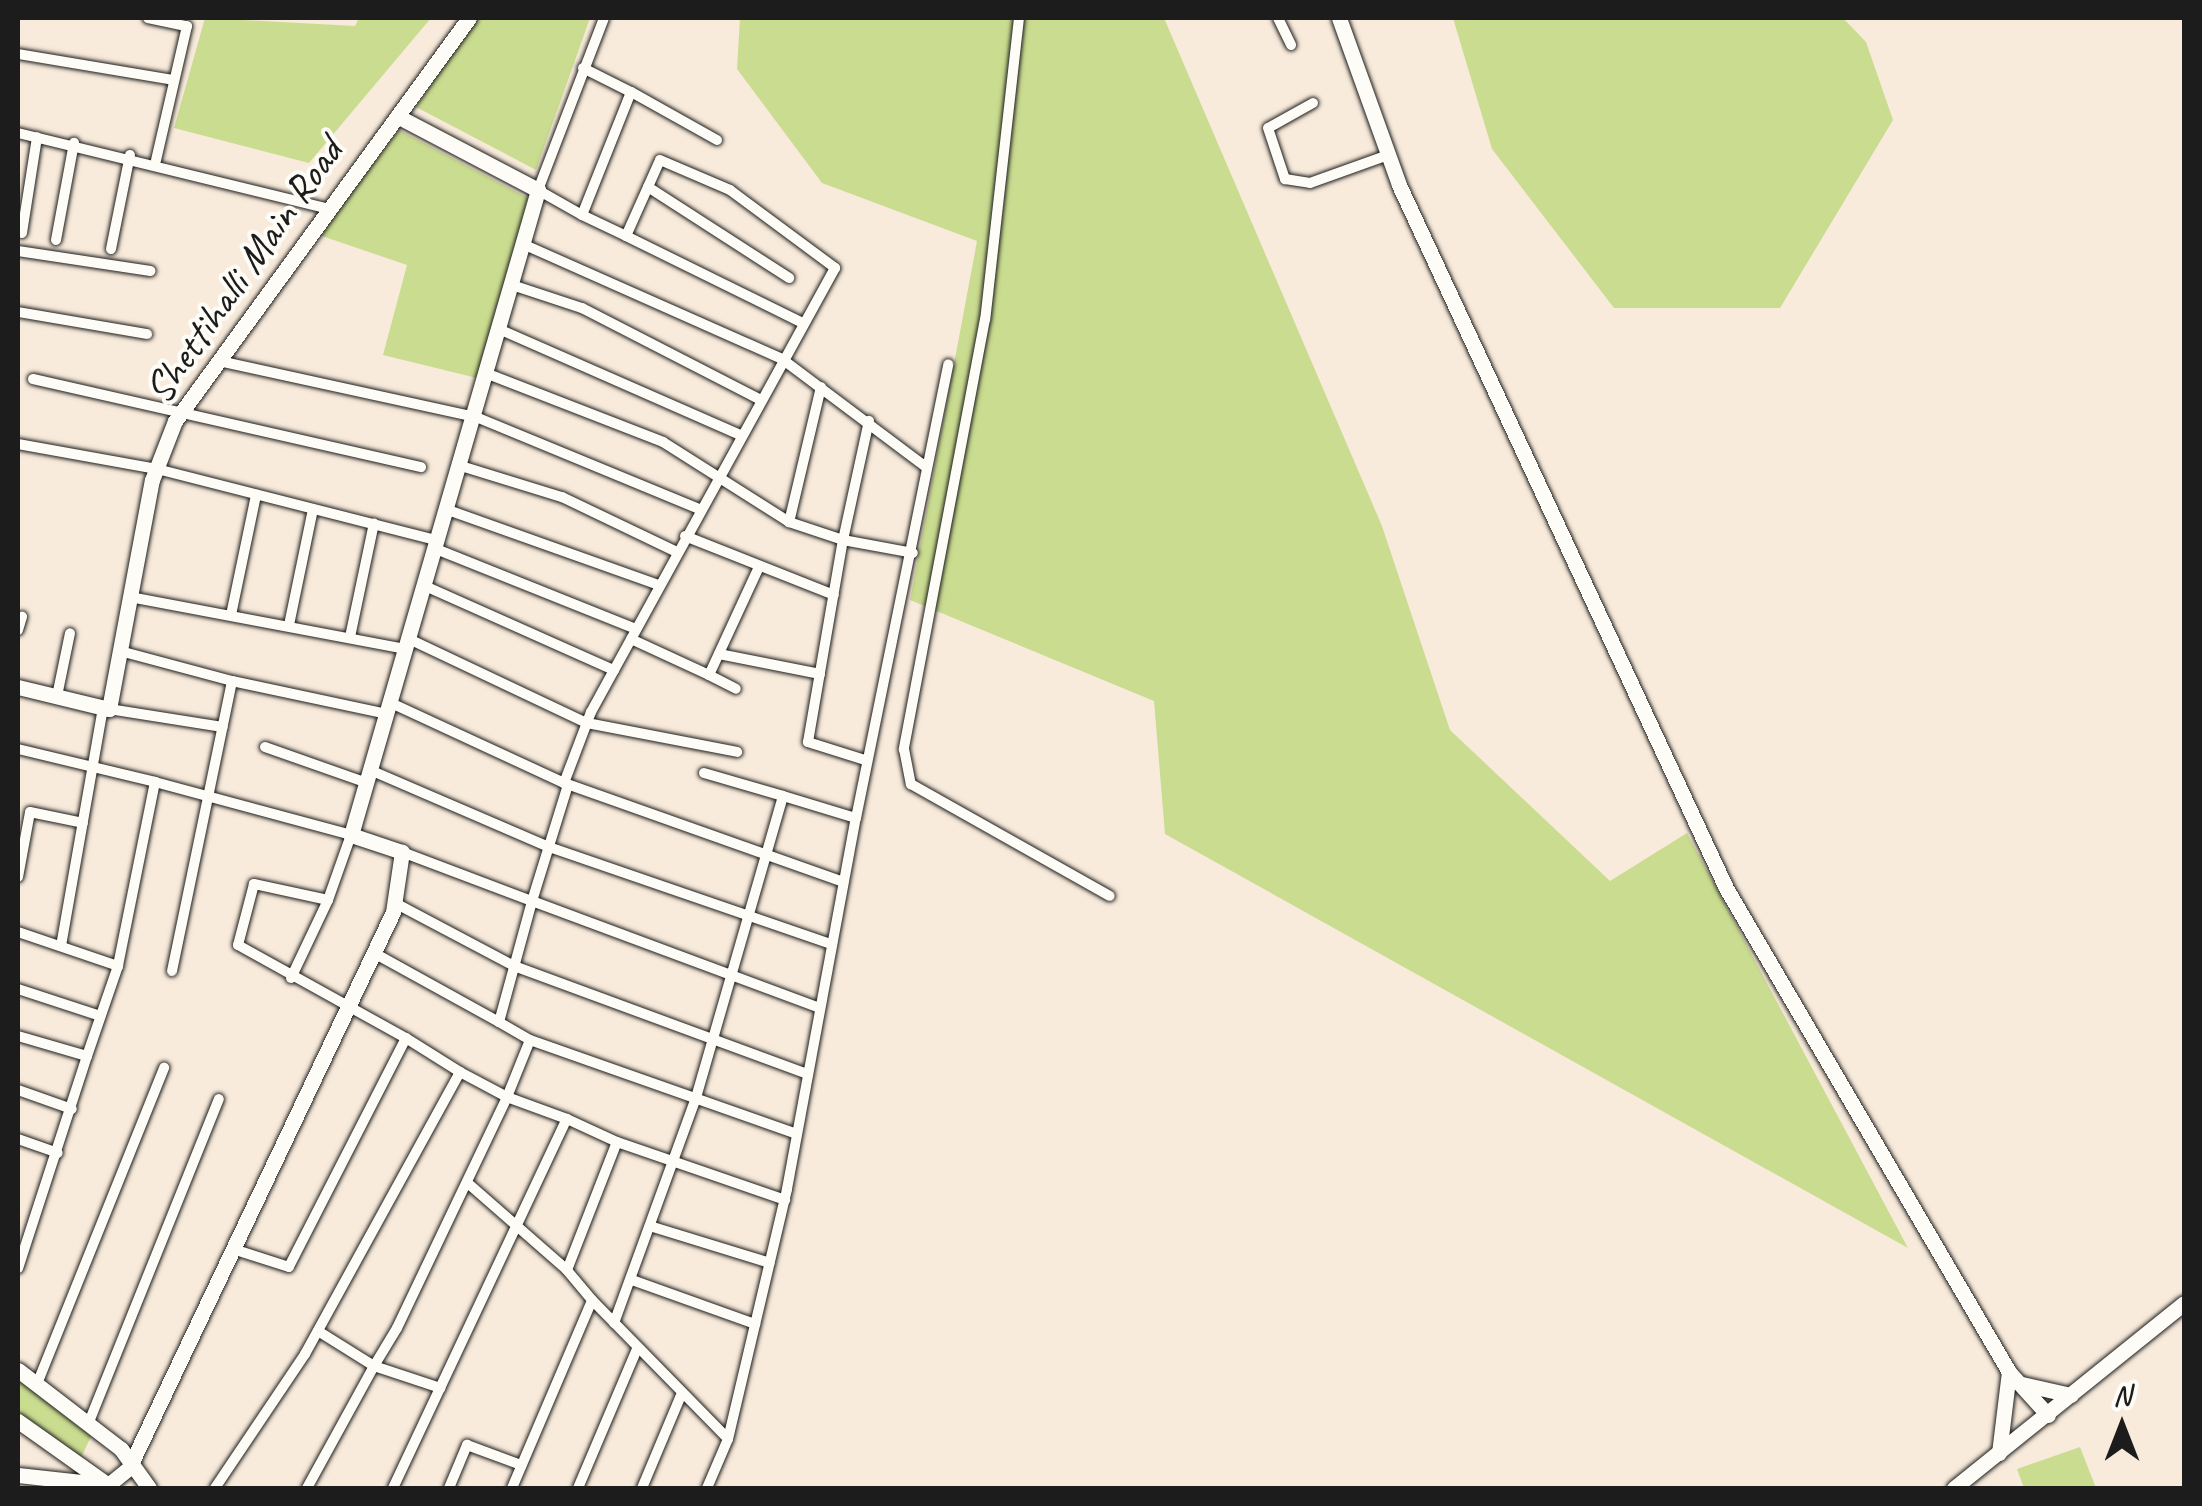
<!DOCTYPE html>
<style>
body{margin:0}
#map{position:relative;width:2202px;height:1506px;overflow:hidden;background:#f8ebdb;font-family:Caveat,sans-serif}
div>[style]{position:absolute}
.green>*{inset:0;background:#cadc90}
.roads{filter:drop-shadow(0 0 2px #1c1c1c) drop-shadow(0 0 2px #1c1c1c)}
.street>*{height:10px;margin:-5px;padding:0 5px;transform-origin:5px;border-radius:5px;background:#fdfcf7}
.secondary>*{height:15px;margin:-7.5px;padding:0 7.5px;transform-origin:7.5px;border-radius:7.5px;background:#fdfcf7}
span{translate:-50% -50%;white-space:nowrap;text-align:center;line-height:1.15;-webkit-text-stroke:8px #fdfcf7;paint-order:stroke}
.street-label{font-size:42px;color:#1c1c1c}
.frame{position:absolute;inset:0;border:20px solid #1c1c1c;pointer-events:none}
.north{position:absolute;left:2072px;top:1376px;width:100px;height:100px;-webkit-text-stroke:8px #fdfcf7;paint-order:stroke;rotate:0deg;font-size:28px;font-weight:700;line-height:40px;text-align:center;color:#1c1c1c}
.north::after{content:'';display:block;margin:auto;width:35px;height:45px;background:#1c1c1c;clip-path:polygon(50% 0,100% 100%,50% 72%,0 100%)}
</style>
<div id="map">
<div class="green">
<i style="clip-path:polygon(205px 18px,355px 26px,359px 18px,431px 18px,309px 163px,174px 128px)"></i>
<i style="clip-path:polygon(477px 18px,590px 18px,536px 170px,416px 107px)"></i>
<i style="clip-path:polygon(740px 18px,1164px 18px,1382px 526px,1450px 730px,1610px 881px,1687px 833px,1908px 1248px,1165px 834px,1154px 701px,910px 600px,977px 241px,822px 183px,737px 69px)"></i>
<i style="clip-path:polygon(1453px 18px,1843px 18px,1866px 42px,1893px 120px,1780px 308px,1614px 308px,1492px 149px)"></i>
<i style="clip-path:polygon(399px 130px,528px 198px,481px 379px,383px 355px,407px 265px,319px 235px)"></i>
<i style="clip-path:polygon(18px 1375px,94px 1430px,79px 1462px,18px 1418px)"></i>
<i style="clip-path:polygon(2080px 1447px,2096px 1488px,2024px 1488px,2017px 1469px)"></i>
</div>
<div class="roads">
<div class="street">
<i style="left:148px;top:18px;width:40px;rotate:12deg"></i>
<i style="left:187px;top:26px;width:138px;rotate:103deg"></i>
<i style="left:1019px;top:18px;width:303px;rotate:96.4deg"></i>
<i style="left:985px;top:319px;width:438px;rotate:100.7deg"></i>
<i style="left:904px;top:749px;width:36px;rotate:79deg"></i>
<i style="left:911px;top:784px;width:228px;rotate:29.4deg"></i>
<i style="left:1278px;top:18px;width:30px;rotate:64deg"></i>
<i style="left:18px;top:54px;width:158px;rotate:9.5deg"></i>
<i style="left:583px;top:68px;width:54px;rotate:26.6deg"></i>
<i style="left:1313px;top:103px;width:51px;rotate:150.9deg"></i>
<i style="left:1268px;top:128px;width:54px;rotate:71.6deg"></i>
<i style="left:1285px;top:179px;width:25px;rotate:9deg"></i>
<i style="left:1310px;top:183px;width:83px;rotate:-19.7deg"></i>
<i style="left:18px;top:133px;width:320px;rotate:13.7deg"></i>
<i style="left:717px;top:140px;width:98px;rotate:-150.8deg"></i>
<i style="left:631px;top:92px;width:132px;rotate:111.7deg"></i>
<i style="left:582px;top:215px;width:49px;rotate:25.5deg"></i>
<i style="left:626px;top:236px;width:83px;rotate:-65.9deg"></i>
<i style="left:660px;top:160px;width:76px;rotate:23.2deg"></i>
<i style="left:730px;top:190px;width:131px;rotate:36.6deg"></i>
<i style="left:835px;top:268px;width:507px;rotate:118.79deg"></i>
<i style="left:591px;top:712px;width:76px;rotate:110.8deg"></i>
<i style="left:564px;top:783px;width:296px;rotate:19.5deg"></i>
<i style="left:648px;top:187px;width:168px;rotate:32.8deg"></i>
<i style="left:582px;top:215px;width:51px;rotate:-150.4deg"></i>
<i style="left:538px;top:190px;width:184px;rotate:-69deg"></i>
<i style="left:22px;top:233px;width:97px;rotate:-81.1deg"></i>
<i style="left:626px;top:236px;width:197px;rotate:26.2deg"></i>
<i style="left:56px;top:240px;width:99px;rotate:-79.5deg"></i>
<i style="left:525px;top:245px;width:281px;rotate:23.9deg"></i>
<i style="left:782px;top:359px;width:180px;rotate:36.9deg"></i>
<i style="left:111px;top:249px;width:96px;rotate:-78.6deg"></i>
<i style="left:18px;top:251px;width:134px;rotate:8.6deg"></i>
<i style="left:515px;top:286px;width:71px;rotate:18.2deg"></i>
<i style="left:582px;top:308px;width:199px;rotate:27.2deg"></i>
<i style="left:18px;top:312px;width:131px;rotate:9.7deg"></i>
<i style="left:501px;top:330px;width:261px;rotate:23.7deg"></i>
<i style="left:219px;top:361px;width:263px;rotate:12.3deg"></i>
<i style="left:476px;top:417px;width:241px;rotate:22.4deg"></i>
<i style="left:488px;top:374px;width:188px;rotate:21.2deg"></i>
<i style="left:663px;top:442px;width:149px;rotate:32.4deg"></i>
<i style="left:33px;top:379px;width:398px;rotate:12.8deg"></i>
<i style="left:821px;top:387px;width:139px;rotate:103.3deg"></i>
<i style="left:789px;top:522px;width:57px;rotate:18.4deg"></i>
<i style="left:843px;top:540px;width:122px;rotate:-77.7deg"></i>
<i style="left:18px;top:444px;width:141px;rotate:10.2deg"></i>
<i style="left:157px;top:469px;width:291px;rotate:14.3deg"></i>
<i style="left:461px;top:466px;width:106px;rotate:17.1deg"></i>
<i style="left:562px;top:497px;width:127px;rotate:25.6deg"></i>
<i style="left:448px;top:510px;width:224px;rotate:19.6deg"></i>
<i style="left:685px;top:536px;width:160px;rotate:21.6deg"></i>
<i style="left:436px;top:549px;width:215px;rotate:21.8deg"></i>
<i style="left:425px;top:586px;width:207px;rotate:24deg"></i>
<i style="left:130px;top:597px;width:281px;rotate:10.7deg"></i>
<i style="left:231px;top:615px;width:123px;rotate:-78.2deg"></i>
<i style="left:289px;top:625px;width:118px;rotate:-78.3deg"></i>
<i style="left:18px;top:630px;width:14px;rotate:-73deg"></i>
<i style="left:350px;top:637px;width:116px;rotate:-78.1deg"></i>
<i style="left:409px;top:639px;width:197px;rotate:25.3deg"></i>
<i style="left:587px;top:723px;width:153px;rotate:10.9deg"></i>
<i style="left:631px;top:639px;width:86px;rotate:24.8deg"></i>
<i style="left:709px;top:675px;width:117px;rotate:-65.2deg"></i>
<i style="left:120px;top:651px;width:116px;rotate:15deg"></i>
<i style="left:719px;top:654px;width:103px;rotate:11.2deg"></i>
<i style="left:709px;top:675px;width:30px;rotate:27deg"></i>
<i style="left:57px;top:696px;width:64px;rotate:-78.3deg"></i>
<i style="left:391px;top:703px;width:191px;rotate:24.8deg"></i>
<i style="left:109px;top:709px;width:115px;rotate:9deg"></i>
<i style="left:265px;top:747px;width:108px;rotate:19.4deg"></i>
<i style="left:18px;top:749px;width:141px;rotate:13.5deg"></i>
<i style="left:155px;top:782px;width:188px;rotate:101.4deg"></i>
<i style="left:118px;top:966px;width:106px;rotate:-161.2deg"></i>
<i style="left:865px;top:760px;width:60px;rotate:-162.5deg"></i>
<i style="left:808px;top:742px;width:205px;rotate:-80.2deg"></i>
<i style="left:843px;top:540px;width:71px;rotate:10.5deg"></i>
<i style="left:370px;top:770px;width:195px;rotate:23.3deg"></i>
<i style="left:549px;top:847px;width:298px;rotate:19deg"></i>
<i style="left:704px;top:773px;width:82px;rotate:16.2deg"></i>
<i style="left:155px;top:782px;width:203px;rotate:15.1deg"></i>
<i style="left:351px;top:835px;width:69px;rotate:109.5deg"></i>
<i style="left:328px;top:900px;width:76px;rotate:-167.8deg"></i>
<i style="left:254px;top:884px;width:63px;rotate:104.7deg"></i>
<i style="left:238px;top:945px;width:192px;rotate:29deg"></i>
<i style="left:406px;top:1038px;width:257px;rotate:117.1deg"></i>
<i style="left:289px;top:1267px;width:56px;rotate:-162.2deg"></i>
<i style="left:402px;top:852px;width:139px;rotate:20.7deg"></i>
<i style="left:532px;top:901px;width:121px;rotate:-72.8deg"></i>
<i style="left:18px;top:877px;width:66px;rotate:-79.5deg"></i>
<i style="left:30px;top:812px;width:54px;rotate:11.7deg"></i>
<i style="left:395px;top:903px;width:135px;rotate:27.9deg"></i>
<i style="left:514px;top:966px;width:313px;rotate:20.2deg"></i>
<i style="left:61px;top:946px;width:243px;rotate:-80deg"></i>
<i style="left:374px;top:953px;width:143px;rotate:28.9deg"></i>
<i style="left:172px;top:971px;width:296px;rotate:-78.3deg"></i>
<i style="left:232px;top:681px;width:158px;rotate:12deg"></i>
<i style="left:291px;top:978px;width:86px;rotate:-64.6deg"></i>
<i style="left:18px;top:989px;width:86px;rotate:18.2deg"></i>
<i style="left:18px;top:1036px;width:72px;rotate:16.2deg"></i>
<i style="left:87px;top:1056px;width:223px;rotate:108deg"></i>
<i style="left:530px;top:1040px;width:283px;rotate:19.4deg"></i>
<i style="left:87px;top:1056px;width:95px;rotate:-71deg"></i>
<i style="left:18px;top:1090px;width:57px;rotate:19.4deg"></i>
<i style="left:18px;top:1139px;width:42px;rotate:19.3deg"></i>
<i style="left:617px;top:1142px;width:178px;rotate:19deg"></i>
<i style="left:470px;top:1185px;width:129px;rotate:41.2deg"></i>
<i style="left:653px;top:1227px;width:122px;rotate:17.1deg"></i>
<i style="left:632px;top:1280px;width:131px;rotate:19.7deg"></i>
<i style="left:592px;top:1300px;width:194px;rotate:45.6deg"></i>
<i style="left:728px;top:1439px;width:53px;rotate:113.2deg"></i>
<i style="left:614px;top:1323px;width:236px;rotate:-70deg"></i>
<i style="left:695px;top:1101px;width:317px;rotate:-73.9deg"></i>
<i style="left:783px;top:796px;width:76px;rotate:16.8deg"></i>
<i style="left:856px;top:818px;width:463px;rotate:-78.5deg"></i>
<i style="left:318px;top:1331px;width:66px;rotate:32deg"></i>
<i style="left:374px;top:1366px;width:44px;rotate:-58.8deg"></i>
<i style="left:397px;top:1328px;width:256px;rotate:-64.5deg"></i>
<i style="left:507px;top:1097px;width:53px;rotate:-152deg"></i>
<i style="left:37px;top:1384px;width:341px;rotate:-68.1deg"></i>
<i style="left:89px;top:1422px;width:348px;rotate:-68.1deg"></i>
<i style="left:728px;top:1439px;width:257px;rotate:-76.7deg"></i>
<i style="left:787px;top:1189px;width:377px;rotate:-79.5deg"></i>
<i style="left:215px;top:1488px;width:161px;rotate:-56.1deg"></i>
<i style="left:305px;top:1354px;width:322px;rotate:-61.2deg"></i>
<i style="left:460px;top:1072px;width:64px;rotate:-147.8deg"></i>
<i style="left:307px;top:1488px;width:139px;rotate:-61.2deg"></i>
<i style="left:374px;top:1366px;width:70px;rotate:18.4deg"></i>
<i style="left:393px;top:1488px;width:408px;rotate:-64.8deg"></i>
<i style="left:567px;top:1119px;width:64px;rotate:-159.9deg"></i>
<i style="left:507px;top:1097px;width:61px;rotate:-68deg"></i>
<i style="left:530px;top:1040px;width:36px;rotate:-150deg"></i>
<i style="left:499px;top:1022px;width:125px;rotate:-74.7deg"></i>
<i style="left:532px;top:901px;width:306px;rotate:20.4deg"></i>
<i style="left:449px;top:1488px;width:47px;rotate:-67.3deg"></i>
<i style="left:467px;top:1445px;width:58px;rotate:20.3deg"></i>
<i style="left:512px;top:1488px;width:204px;rotate:-66.9deg"></i>
<i style="left:592px;top:1300px;width:39px;rotate:-130deg"></i>
<i style="left:567px;top:1270px;width:137px;rotate:-68.7deg"></i>
<i style="left:617px;top:1142px;width:55px;rotate:-155.3deg"></i>
<i style="left:578px;top:1488px;width:151px;rotate:-67deg"></i>
<i style="left:642px;top:1488px;width:101px;rotate:-67.2deg"></i>
</div>
<div class="secondary">
<i style="left:1339px;top:18px;width:177px;rotate:70.2deg"></i>
<i style="left:1399px;top:185px;width:775px;rotate:65.05deg"></i>
<i style="left:1726px;top:888px;width:561px;rotate:59.68deg"></i>
<i style="left:2009px;top:1372px;width:58px;rotate:47.8deg"></i>
<i style="left:18px;top:687px;width:94px;rotate:13.6deg"></i>
<i style="left:109px;top:709px;width:233px;rotate:-79.4deg"></i>
<i style="left:152px;top:480px;width:63px;rotate:-68.7deg"></i>
<i style="left:175px;top:421px;width:499px;rotate:-53.9deg"></i>
<i style="left:18px;top:1370px;width:130px;rotate:37.5deg"></i>
<i style="left:121px;top:1449px;width:48px;rotate:54.3deg"></i>
<i style="left:2022px;top:1384px;width:50px;rotate:12.7deg"></i>
<i style="left:18px;top:1421px;width:110px;rotate:35.4deg"></i>
<i style="left:1999px;top:1453px;width:82px;rotate:-83deg"></i>
<i style="left:18px;top:1475px;width:91px;rotate:6.3deg"></i>
<i style="left:108px;top:1485px;width:27px;rotate:-39deg"></i>
<i style="left:129px;top:1468px;width:615px;rotate:-64.6deg"></i>
<i style="left:393px;top:912px;width:61px;rotate:-81.5deg"></i>
<i style="left:402px;top:852px;width:54px;rotate:-161.6deg"></i>
<i style="left:351px;top:835px;width:672px;rotate:-73.83deg"></i>
<i style="left:538px;top:190px;width:159px;rotate:-152.3deg"></i>
<i style="left:1954px;top:1488px;width:295px;rotate:-38.8deg"></i>
</div>
</div>
<div class="street-label">
<span style="left:244px;top:271px;rotate:-55deg">Shettihalli Main Road</span>
</div>
<div class="frame"></div>
<div class="north">N</div>
</div>
